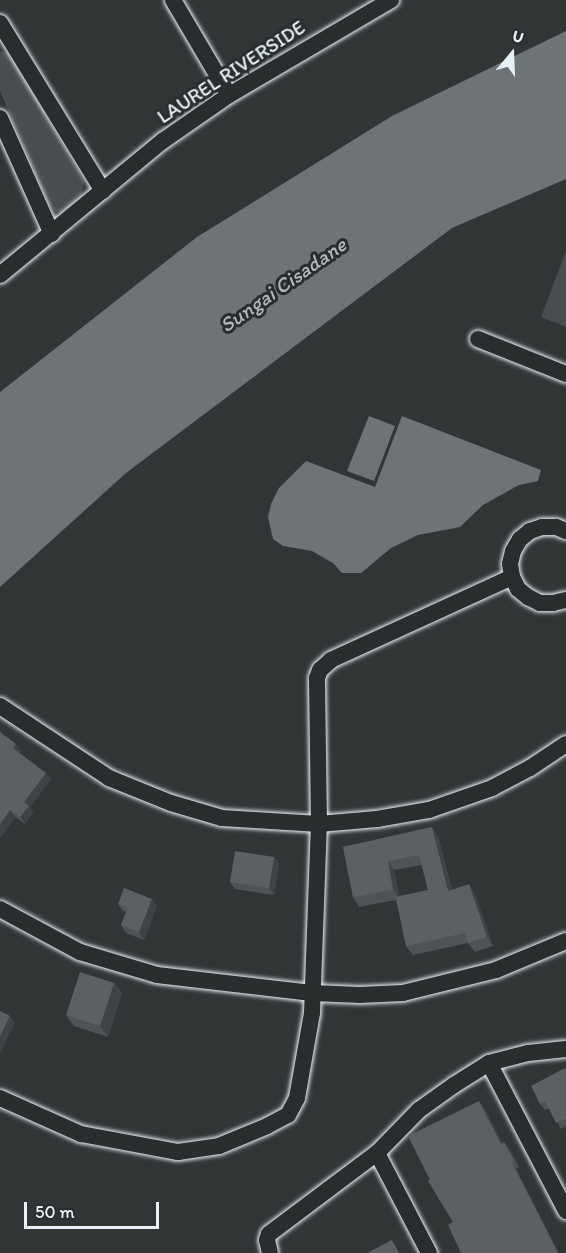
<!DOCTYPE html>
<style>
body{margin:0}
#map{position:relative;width:566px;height:1253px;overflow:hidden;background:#323536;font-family:Itim,sans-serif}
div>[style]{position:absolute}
.green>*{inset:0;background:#494d4f}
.water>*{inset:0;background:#6e7376}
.roads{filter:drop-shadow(0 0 2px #e8f1f8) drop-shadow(0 0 2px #e8f1f8)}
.street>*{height:16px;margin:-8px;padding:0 8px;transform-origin:8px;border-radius:8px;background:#2a2d2e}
.wall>*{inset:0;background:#4f5355}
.shaded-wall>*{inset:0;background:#404345}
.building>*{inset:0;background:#5c6063}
span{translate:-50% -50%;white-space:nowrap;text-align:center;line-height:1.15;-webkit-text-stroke:6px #2a2d2e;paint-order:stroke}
.street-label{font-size:20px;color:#e8f1f8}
.water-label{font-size:21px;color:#b1b8be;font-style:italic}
.north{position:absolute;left:482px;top:24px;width:60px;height:60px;-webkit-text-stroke:4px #2a2d2e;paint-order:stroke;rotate:19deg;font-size:16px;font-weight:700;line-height:24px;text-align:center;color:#e8f1f8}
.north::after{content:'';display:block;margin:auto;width:21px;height:27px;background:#e8f1f8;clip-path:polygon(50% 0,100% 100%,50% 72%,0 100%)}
.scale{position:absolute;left:24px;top:1202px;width:135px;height:27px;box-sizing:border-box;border:3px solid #e8f1f8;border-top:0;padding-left:8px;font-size:18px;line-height:21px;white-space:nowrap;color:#e8f1f8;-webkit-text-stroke:4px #2a2d2e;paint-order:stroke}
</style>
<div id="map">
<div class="green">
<i style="clip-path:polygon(0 51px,10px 53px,84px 181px,81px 197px,62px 213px,55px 211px,49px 205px,0 91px)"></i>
<i style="clip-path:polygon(566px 251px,566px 327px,541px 317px)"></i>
</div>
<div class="water">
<i style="clip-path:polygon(566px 31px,566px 179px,452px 228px,126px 473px,0 587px,0 392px,197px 237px,392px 116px)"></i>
<i style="clip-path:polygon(369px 416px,395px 426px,374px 481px,347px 471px)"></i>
<i style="clip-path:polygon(402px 416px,541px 470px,538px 481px,519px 485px,483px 505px,460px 527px,418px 535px,391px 548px,361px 573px,342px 573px,333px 563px,312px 551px,283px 546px,273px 539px,268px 517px,271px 504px,279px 488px,306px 461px,375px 487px)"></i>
</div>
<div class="roads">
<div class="street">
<i style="left:173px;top:0;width:110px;rotate:59.5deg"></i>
<i style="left:0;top:23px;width:197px;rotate:58.5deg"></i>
<i style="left:0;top:118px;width:127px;rotate:65.9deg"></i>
<i style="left:0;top:275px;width:212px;rotate:-39.5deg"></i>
<i style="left:164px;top:140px;width:79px;rotate:-34.7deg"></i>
<i style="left:229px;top:95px;width:188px;rotate:-30.4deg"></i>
<i style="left:478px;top:339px;width:95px;rotate:21.7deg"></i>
<i style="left:566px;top:531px;width:11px;rotate:-158deg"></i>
<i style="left:556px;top:527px;width:14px;rotate:180deg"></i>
<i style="left:542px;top:527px;width:13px;rotate:162deg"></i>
<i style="left:530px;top:531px;width:13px;rotate:141deg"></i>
<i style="left:520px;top:539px;width:14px;rotate:120deg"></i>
<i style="left:513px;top:551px;width:13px;rotate:103deg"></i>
<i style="left:510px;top:564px;width:13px;rotate:81deg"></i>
<i style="left:512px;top:577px;width:13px;rotate:63deg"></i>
<i style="left:518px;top:589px;width:13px;rotate:39deg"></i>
<i style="left:528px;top:597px;width:13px;rotate:27deg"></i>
<i style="left:540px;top:603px;width:13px"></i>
<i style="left:553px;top:603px;width:13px;rotate:-13deg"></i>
<i style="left:0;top:706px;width:131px;rotate:33.4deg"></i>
<i style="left:109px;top:778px;width:67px;rotate:22deg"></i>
<i style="left:171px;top:803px;width:53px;rotate:16.4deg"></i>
<i style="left:222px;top:818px;width:97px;rotate:3.5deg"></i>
<i style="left:319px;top:824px;width:58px;rotate:-4.9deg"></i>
<i style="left:377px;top:819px;width:53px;rotate:-9.8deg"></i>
<i style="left:429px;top:810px;width:67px;rotate:-19.2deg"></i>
<i style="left:492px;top:788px;width:43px;rotate:-27.8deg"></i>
<i style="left:530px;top:768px;width:43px;rotate:-33.7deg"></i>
<i style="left:0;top:909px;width:91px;rotate:28.3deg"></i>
<i style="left:80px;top:952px;width:80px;rotate:16.6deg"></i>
<i style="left:157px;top:975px;width:156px;rotate:6.6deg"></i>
<i style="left:312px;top:993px;width:48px;rotate:2.4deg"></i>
<i style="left:360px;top:995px;width:43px;rotate:-2.7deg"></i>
<i style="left:403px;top:993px;width:96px;rotate:-13.9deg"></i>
<i style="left:496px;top:970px;width:76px;rotate:-22.5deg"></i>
<i style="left:489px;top:1063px;width:167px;rotate:62.5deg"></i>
<i style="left:0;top:1098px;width:89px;rotate:24deg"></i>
<i style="left:81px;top:1134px;width:99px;rotate:10.5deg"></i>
<i style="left:178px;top:1152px;width:41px;rotate:-8.3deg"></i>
<i style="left:219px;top:1146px;width:52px;rotate:-22.6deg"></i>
<i style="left:267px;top:1126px;width:24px;rotate:-28deg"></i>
<i style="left:288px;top:1115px;width:19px;rotate:-62deg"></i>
<i style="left:297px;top:1098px;width:86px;rotate:-80deg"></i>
<i style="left:312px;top:1013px;width:189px;rotate:-87.9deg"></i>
<i style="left:319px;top:824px;width:146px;rotate:-90.8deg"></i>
<i style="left:317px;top:678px;width:9px;rotate:-69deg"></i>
<i style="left:320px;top:670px;width:15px;rotate:-42deg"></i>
<i style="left:331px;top:660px;width:199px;rotate:-24.6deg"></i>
<i style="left:377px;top:1153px;width:113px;rotate:62.5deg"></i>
<i style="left:270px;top:1253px;width:13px;rotate:-103deg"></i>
<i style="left:267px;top:1240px;width:6px;rotate:-72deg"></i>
<i style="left:269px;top:1234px;width:135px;rotate:-36.9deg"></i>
<i style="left:377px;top:1153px;width:60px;rotate:-45.7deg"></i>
<i style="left:419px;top:1110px;width:43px;rotate:-35.5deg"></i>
<i style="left:454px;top:1085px;width:41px;rotate:-32.2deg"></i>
<i style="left:489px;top:1063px;width:40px;rotate:-14.4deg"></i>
<i style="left:528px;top:1053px;width:38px;rotate:-6deg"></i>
</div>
</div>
<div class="wall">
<i style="clip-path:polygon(0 732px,21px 751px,19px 753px,51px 779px,30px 807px,33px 812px,25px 824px,15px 817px,0 838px)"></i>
<i style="clip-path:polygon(evenodd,432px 827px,438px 836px,452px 890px,475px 894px,493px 946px,475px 952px,468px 943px,413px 955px,406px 946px,396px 900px,359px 907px,353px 897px,343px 847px,432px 827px,422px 865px,428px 890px,399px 896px,394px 870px,422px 865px)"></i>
<i style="clip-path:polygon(274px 857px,279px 864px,274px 895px,235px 889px,230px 882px)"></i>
<i style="clip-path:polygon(118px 904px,157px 906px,144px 940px,126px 933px,121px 925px,126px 912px,123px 911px)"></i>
<i style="clip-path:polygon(114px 983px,122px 993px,108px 1037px,74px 1026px,66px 1015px)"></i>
<i style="clip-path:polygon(566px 1070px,566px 1126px,561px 1129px,549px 1108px,545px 1110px,540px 1104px)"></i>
<i style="clip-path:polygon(485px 1109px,502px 1143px,510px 1149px,519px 1167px,516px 1169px,559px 1253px,461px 1253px,453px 1222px,430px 1180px)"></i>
</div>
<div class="shaded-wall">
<i style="clip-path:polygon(16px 744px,21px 751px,17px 755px,13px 748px)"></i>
<i style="clip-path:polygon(46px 773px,51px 779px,30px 807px,33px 812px,25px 824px,20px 817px,24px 802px)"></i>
<i style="clip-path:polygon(10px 810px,15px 817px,0 838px,0 824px)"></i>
<i style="clip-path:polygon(432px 827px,438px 836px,454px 900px,448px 891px)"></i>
<i style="clip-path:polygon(274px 857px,279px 864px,274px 895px,269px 888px)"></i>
<i style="clip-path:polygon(388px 861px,394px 870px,400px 899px,393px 890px)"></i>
<i style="clip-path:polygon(469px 884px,475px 894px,493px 946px,487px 937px)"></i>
<i style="clip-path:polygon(152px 899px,157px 906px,144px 940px,139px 932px)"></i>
<i style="clip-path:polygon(114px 983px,122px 993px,108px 1037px,100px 1026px)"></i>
<i style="clip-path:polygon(10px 1016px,15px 1023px,0 1054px,0 1036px)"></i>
<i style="clip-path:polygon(479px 1101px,485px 1109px,506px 1151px,501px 1144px)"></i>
<i style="clip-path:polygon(504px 1142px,510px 1149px,519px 1167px,514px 1160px)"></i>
<i style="clip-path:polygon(511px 1161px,516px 1169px,559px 1253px,558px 1253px)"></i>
</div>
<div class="building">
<i style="clip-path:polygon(0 732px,16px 744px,13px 748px,46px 773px,24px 802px,29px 806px,20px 817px,10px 810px,0 824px)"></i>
<i style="clip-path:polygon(432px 827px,448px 891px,469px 884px,487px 937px,468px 943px,465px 933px,406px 946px,396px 897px,428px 890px,419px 855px,388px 861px,393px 890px,353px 897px,343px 847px)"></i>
<i style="clip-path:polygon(235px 851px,274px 857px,269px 888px,230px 882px)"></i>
<i style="clip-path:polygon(124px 888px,152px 899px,139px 932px,121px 925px,128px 908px,118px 904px)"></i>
<i style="clip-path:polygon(80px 972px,114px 983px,100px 1026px,66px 1015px)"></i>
<i style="clip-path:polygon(0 1011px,10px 1016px,0 1036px)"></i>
<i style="clip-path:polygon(565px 1068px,566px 1071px,566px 1118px,556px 1123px,545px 1101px,540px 1104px,531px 1086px)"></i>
<i style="clip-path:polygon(479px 1101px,501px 1144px,504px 1142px,514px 1160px,511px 1161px,558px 1253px,461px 1253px,448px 1225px,453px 1222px,428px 1181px,430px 1180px,408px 1136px)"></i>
<i style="clip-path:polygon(392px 1240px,399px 1253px,369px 1253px,369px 1252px)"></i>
</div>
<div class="street-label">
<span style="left:231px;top:72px;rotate:-33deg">LAUREL RIVERSIDE</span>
</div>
<div class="water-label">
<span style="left:283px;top:285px;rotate:-35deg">Sungai Cisadane</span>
</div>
<div class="north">U</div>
<div class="scale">50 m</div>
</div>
